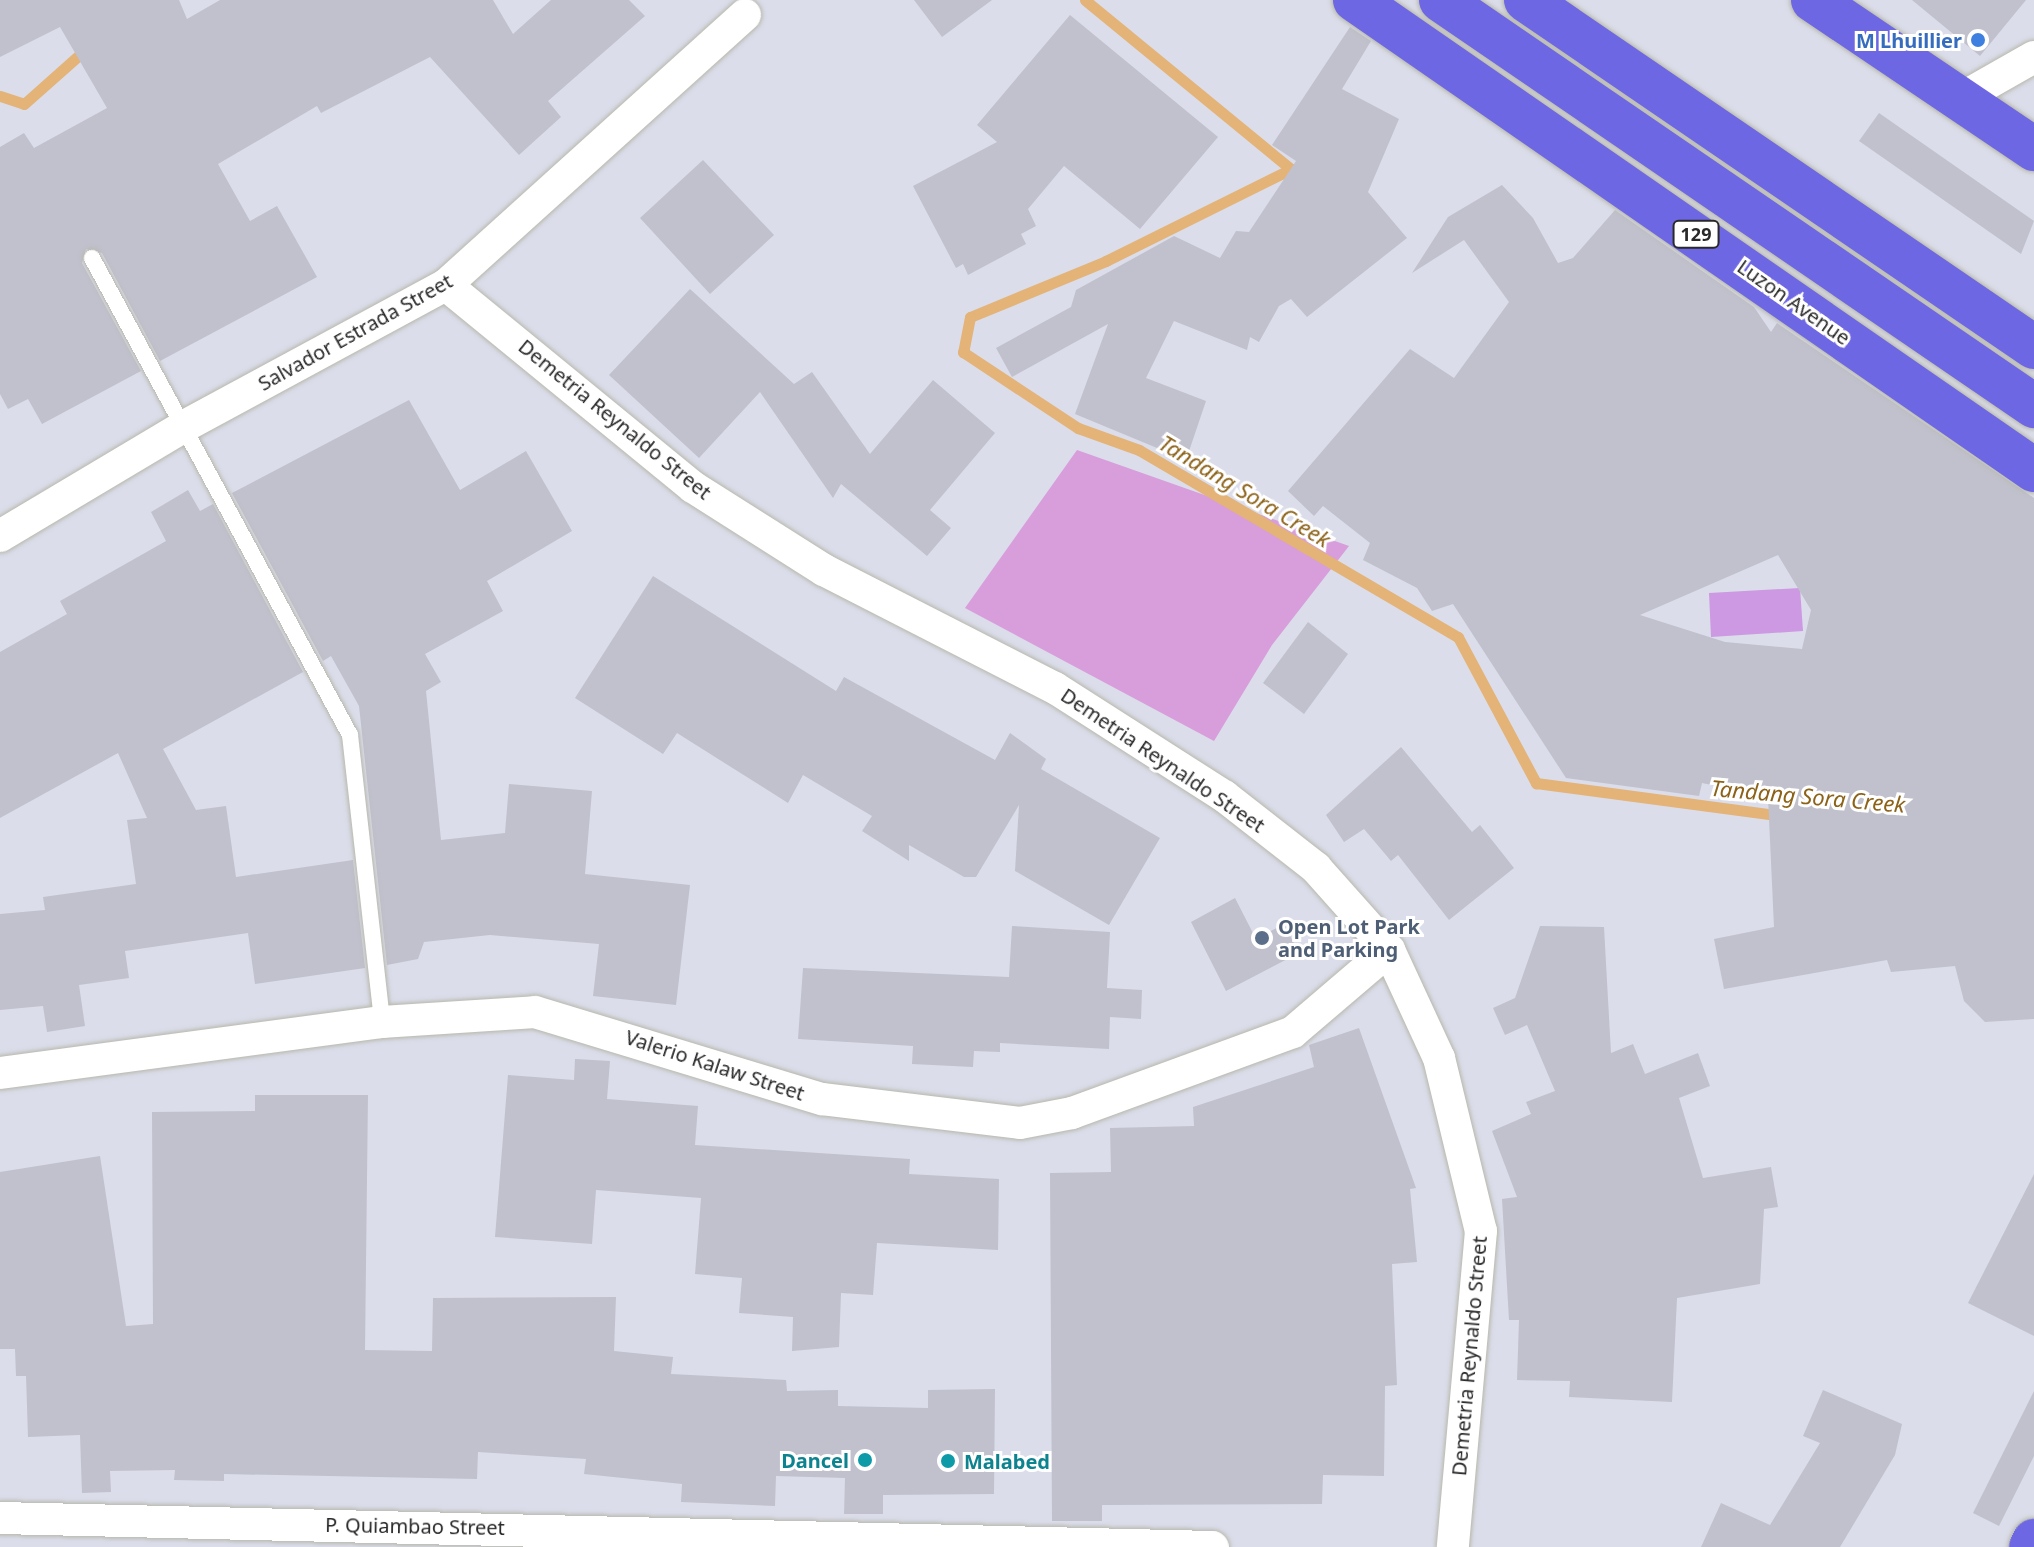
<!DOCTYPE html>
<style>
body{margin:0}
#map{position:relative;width:2034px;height:1547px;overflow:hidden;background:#dbddea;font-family:"Noto Sans",sans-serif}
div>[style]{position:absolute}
.green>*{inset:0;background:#d89ddb}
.pitch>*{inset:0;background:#cd99e2}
.stream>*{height:11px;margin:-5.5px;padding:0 5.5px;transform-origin:5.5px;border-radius:5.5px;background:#e3b377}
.building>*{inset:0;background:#c0c1cc}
.roads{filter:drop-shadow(0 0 2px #b7b8ac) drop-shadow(0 0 2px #b7b8ac)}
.service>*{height:16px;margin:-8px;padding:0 8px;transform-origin:8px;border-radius:8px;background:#fff}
.minor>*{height:32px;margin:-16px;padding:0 16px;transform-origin:16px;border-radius:16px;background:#fff}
.primary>*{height:44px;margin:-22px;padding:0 22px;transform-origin:22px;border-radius:22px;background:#6e67e3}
.dots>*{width:22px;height:22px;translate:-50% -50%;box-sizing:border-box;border:4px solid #fff;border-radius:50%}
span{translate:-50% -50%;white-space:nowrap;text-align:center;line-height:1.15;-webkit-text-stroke:6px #fff;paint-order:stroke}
.shield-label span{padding:2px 6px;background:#fff;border:2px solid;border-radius:6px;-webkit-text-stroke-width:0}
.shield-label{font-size:18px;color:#292929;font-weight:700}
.shop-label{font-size:20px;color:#366cbe;font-weight:700}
.right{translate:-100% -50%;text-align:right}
.street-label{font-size:20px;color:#292929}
.service-label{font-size:20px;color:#4e5e75;font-weight:700}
.left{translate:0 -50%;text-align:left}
.culture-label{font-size:20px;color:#0d838f;font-weight:700}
.water-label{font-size:22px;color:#8c6219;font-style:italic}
</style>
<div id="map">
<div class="green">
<i style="clip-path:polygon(1077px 450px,1349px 546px,1272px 645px,1214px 741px,965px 608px)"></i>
</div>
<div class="pitch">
<i style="clip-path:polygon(1800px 588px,1803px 631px,1711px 637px,1709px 593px)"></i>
</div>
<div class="stream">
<i style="left:1085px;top:0;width:266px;rotate:39.4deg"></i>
<i style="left:1291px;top:169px;width:207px;rotate:153.6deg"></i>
<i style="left:1106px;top:261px;width:147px;rotate:157.6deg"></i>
<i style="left:970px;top:317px;width:36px;rotate:101deg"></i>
<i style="left:963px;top:352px;width:138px;rotate:33.5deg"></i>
<i style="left:1078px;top:428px;width:65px;rotate:19.8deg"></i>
<i style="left:1139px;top:450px;width:370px;rotate:30.4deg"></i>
<i style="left:1458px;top:637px;width:166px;rotate:61.9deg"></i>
<i style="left:1536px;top:783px;width:249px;rotate:7.6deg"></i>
<i style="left:0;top:96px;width:25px;rotate:18deg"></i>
<i style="left:24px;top:104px;width:83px;rotate:-41.6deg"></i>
</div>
<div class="building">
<i style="clip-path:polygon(0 0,179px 0,187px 19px,220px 0,493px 0,513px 34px,551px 0,629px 0,645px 16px,548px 101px,561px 117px,519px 155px,430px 57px,321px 113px,317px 106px,218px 164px,250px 221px,277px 206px,317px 277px,160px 361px,102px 253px,86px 249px,82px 263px,141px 371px,42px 424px,28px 399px,8px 409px,0 394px,0 147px,24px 133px,34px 148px,107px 108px,60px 27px,0 57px)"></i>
<i style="clip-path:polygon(914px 0,992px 0,942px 37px)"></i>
<i style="clip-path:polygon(1912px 0,2026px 0,1980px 56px)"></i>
<i style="clip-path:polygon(1070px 15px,1218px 137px,1140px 229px,1064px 166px,1028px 209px,1036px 226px,1021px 234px,1026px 244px,968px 275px,963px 264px,956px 268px,913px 186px,997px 142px,977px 125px)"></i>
<i style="clip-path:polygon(1350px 27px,1371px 41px,1342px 89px,1399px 119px,1368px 192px,1407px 238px,1307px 317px,1291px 299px,1279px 306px,1259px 342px,1250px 337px,1247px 350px,1174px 321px,1146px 378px,1206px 401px,1186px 460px,1075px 414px,1108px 324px,1012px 377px,996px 348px,1071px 307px,1076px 290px,1174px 236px,1220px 258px,1236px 231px,1249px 232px,1296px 161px,1272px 145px)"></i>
<i style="clip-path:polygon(1879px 113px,2034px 221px,2021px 254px,1859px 141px)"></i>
<i style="clip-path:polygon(703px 160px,774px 235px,710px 294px,640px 218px)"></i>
<i style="clip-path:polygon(evenodd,1502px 185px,1533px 218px,1558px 263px,1573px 258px,1615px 210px,1754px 307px,1771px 332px,1777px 323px,2034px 498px,2034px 1019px,1985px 1022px,1964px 1001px,1955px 966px,1891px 972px,1887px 960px,1724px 989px,1714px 939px,1774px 927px,1768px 797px,1702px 783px,1699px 796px,1566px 778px,1453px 604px,1432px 611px,1417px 588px,1363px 560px,1370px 543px,1323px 506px,1314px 516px,1288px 491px,1410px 349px,1454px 378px,1509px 302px,1464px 240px,1412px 273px,1448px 217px,1502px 185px,1778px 555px,1811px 610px,1802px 649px,1725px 642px,1640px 615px,1778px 555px)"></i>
<i style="clip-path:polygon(690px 289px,794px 384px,812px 372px,870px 454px,933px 380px,995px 433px,930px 510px,951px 528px,927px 556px,841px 484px,833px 498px,760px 392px,699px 458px,609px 375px)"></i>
<i style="clip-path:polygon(409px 400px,460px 490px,526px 451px,572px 531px,487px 581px,503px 611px,425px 654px,441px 682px,426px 691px,441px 840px,505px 833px,509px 784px,592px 791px,585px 874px,690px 885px,676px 1005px,593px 996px,599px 944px,490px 935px,424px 942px,418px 959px,387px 965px,359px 706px,331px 656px,323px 661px,232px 493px)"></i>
<i style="clip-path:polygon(188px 490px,200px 511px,213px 504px,303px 672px,163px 749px,196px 810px,226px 806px,236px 877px,353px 860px,365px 968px,255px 984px,248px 933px,125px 951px,129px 978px,79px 985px,85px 1026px,47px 1032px,43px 1006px,0 1010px,0 914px,45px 910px,43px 897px,136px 884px,127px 820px,147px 818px,118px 753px,0 818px,0 652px,67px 614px,60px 601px,166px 541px,151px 512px)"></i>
<i style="clip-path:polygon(653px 576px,836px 691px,844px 677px,995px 760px,1010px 733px,1046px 759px,1041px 769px,1160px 838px,1109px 925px,1015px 871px,1019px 805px,976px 877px,964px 877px,909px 845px,909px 861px,862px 831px,872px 816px,803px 775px,788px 803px,677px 733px,663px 754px,575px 698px)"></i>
<i style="clip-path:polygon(1308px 622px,1348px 654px,1304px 714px,1263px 683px)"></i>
<i style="clip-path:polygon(1401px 747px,1472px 832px,1480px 825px,1514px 868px,1449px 920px,1398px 855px,1391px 861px,1364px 829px,1344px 842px,1326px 815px)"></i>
<i style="clip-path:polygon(1235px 898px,1256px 939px,1284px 924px,1299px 953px,1226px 991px,1191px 922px)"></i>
<i style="clip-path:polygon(1012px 926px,1110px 932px,1107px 988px,1142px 990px,1141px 1019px,1110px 1017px,1109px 1049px,1000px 1043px,1000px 1052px,974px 1051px,973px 1067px,912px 1064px,913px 1046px,798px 1039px,803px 968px,1009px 977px)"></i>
<i style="clip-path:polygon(1540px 926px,1604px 927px,1611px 1053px,1633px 1044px,1645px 1074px,1698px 1053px,1710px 1086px,1679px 1098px,1703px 1178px,1771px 1167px,1778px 1207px,1764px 1209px,1760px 1284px,1677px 1298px,1672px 1402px,1569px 1397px,1570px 1381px,1517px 1380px,1519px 1320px,1509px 1320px,1502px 1199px,1517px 1197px,1492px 1131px,1531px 1114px,1526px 1102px,1555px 1091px,1527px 1025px,1505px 1035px,1493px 1008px,1515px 998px)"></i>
<i style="clip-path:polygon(1359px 1028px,1416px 1188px,1410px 1189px,1417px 1262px,1392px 1264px,1397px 1385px,1385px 1386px,1384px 1476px,1323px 1475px,1322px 1504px,1102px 1505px,1102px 1521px,1052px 1521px,1050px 1173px,1111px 1172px,1110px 1128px,1194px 1126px,1193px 1107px,1314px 1067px,1309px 1045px)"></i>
<i style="clip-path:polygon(575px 1059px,610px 1061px,607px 1099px,698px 1106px,695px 1145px,910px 1159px,909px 1174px,999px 1179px,998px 1250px,877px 1243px,873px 1295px,841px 1293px,839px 1347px,792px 1351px,793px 1317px,739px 1313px,742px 1278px,695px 1274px,701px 1198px,596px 1190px,592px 1244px,495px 1237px,508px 1075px,574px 1080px)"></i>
<i style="clip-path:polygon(255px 1095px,368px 1095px,365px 1350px,432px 1351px,433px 1298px,616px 1297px,614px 1351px,673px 1357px,671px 1374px,786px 1380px,787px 1391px,838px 1390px,838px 1406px,928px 1408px,928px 1390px,995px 1389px,994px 1494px,883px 1495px,883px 1514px,844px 1514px,845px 1478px,776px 1476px,775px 1506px,681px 1502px,682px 1484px,584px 1474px,586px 1459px,478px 1452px,477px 1479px,224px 1474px,224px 1481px,174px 1480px,175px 1470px,110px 1471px,111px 1492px,82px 1493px,80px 1435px,28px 1437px,26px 1376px,16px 1376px,15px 1349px,0 1349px,0 1172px,100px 1156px,126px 1326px,153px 1324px,152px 1112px,255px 1111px)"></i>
<i style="clip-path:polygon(2034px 1174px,2034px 1336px,1968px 1303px)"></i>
<i style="clip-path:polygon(1823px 1390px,1902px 1424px,1895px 1455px,1840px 1547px,1701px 1547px,1721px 1503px,1770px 1525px,1820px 1443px,1803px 1436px)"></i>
<i style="clip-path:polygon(2034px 1391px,2034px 1456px,1999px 1526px,1973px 1513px)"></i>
</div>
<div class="roads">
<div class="service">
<i style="left:92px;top:258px;width:542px;rotate:61.59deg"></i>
<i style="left:350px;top:735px;width:289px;rotate:83.6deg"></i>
</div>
<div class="minor">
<i style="left:1960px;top:99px;width:85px;rotate:-29.6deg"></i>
<i style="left:446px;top:285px;width:319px;rotate:39.3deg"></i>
<i style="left:693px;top:487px;width:155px;rotate:32.4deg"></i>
<i style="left:824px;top:570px;width:259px;rotate:27.1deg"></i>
<i style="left:1055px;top:688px;width:201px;rotate:32.6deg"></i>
<i style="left:1224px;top:796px;width:117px;rotate:38deg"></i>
<i style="left:1316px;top:868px;width:110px;rotate:48.3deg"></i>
<i style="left:1389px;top:950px;width:119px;rotate:65.2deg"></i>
<i style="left:1439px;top:1058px;width:178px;rotate:76.4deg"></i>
<i style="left:1481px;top:1231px;width:317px;rotate:95.1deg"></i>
<i style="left:0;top:536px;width:211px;rotate:-30.8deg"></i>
<i style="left:181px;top:428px;width:301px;rotate:-28.4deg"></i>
<i style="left:446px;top:285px;width:403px;rotate:-42.1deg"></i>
<i style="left:0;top:1073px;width:385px;rotate:-7.6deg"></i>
<i style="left:382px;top:1022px;width:153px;rotate:-3.7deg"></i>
<i style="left:535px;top:1012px;width:300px;rotate:16.9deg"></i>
<i style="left:822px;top:1099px;width:199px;rotate:6.9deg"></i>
<i style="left:1020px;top:1123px;width:53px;rotate:-10.9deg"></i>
<i style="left:1072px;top:1113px;width:235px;rotate:-20.1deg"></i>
<i style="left:1293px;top:1032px;width:126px;rotate:-40.5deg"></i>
<i style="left:0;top:1518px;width:1213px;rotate:1.37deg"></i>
</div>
<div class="primary">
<i style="left:1355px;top:0;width:826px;rotate:34.69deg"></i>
<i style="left:1441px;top:0;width:719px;rotate:34.4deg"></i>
<i style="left:1526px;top:0;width:615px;rotate:34.34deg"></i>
<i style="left:1813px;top:0;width:267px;rotate:34deg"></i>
<i style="left:2031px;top:1547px;width:7px;rotate:-63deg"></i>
</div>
</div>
<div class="dots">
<i style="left:1978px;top:40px;background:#3f7fe0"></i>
<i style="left:1262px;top:938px;background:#5c6f8a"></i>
<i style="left:865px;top:1460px;background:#0f9aa8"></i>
<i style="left:948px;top:1461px;background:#0f9aa8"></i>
</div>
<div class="shield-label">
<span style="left:1696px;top:234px">129</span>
</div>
<div class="shop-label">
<span class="right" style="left:1962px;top:40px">M Lhuillier</span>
</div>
<div class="street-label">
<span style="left:1794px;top:302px;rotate:35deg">Luzon Avenue</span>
<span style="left:355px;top:332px;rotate:-29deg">Salvador Estrada Street</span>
<span style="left:615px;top:419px;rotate:39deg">Demetria Reynaldo Street</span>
<span style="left:1163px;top:760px;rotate:34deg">Demetria Reynaldo Street</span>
<span style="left:715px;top:1065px;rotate:18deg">Valerio Kalaw Street</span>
<span style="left:1469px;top:1356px;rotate:-85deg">Demetria Reynaldo Street</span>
<span style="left:415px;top:1526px;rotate:1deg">P. Quiambao Street</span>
</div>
<div class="service-label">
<span class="left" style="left:1278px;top:938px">Open Lot Park<br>and Parking</span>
</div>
<div class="culture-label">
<span class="right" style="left:849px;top:1460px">Dancel</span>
<span class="left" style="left:964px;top:1461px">Malabed</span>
</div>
<div class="water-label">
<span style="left:1245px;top:491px;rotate:31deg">Tandang Sora Creek</span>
<span style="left:1808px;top:796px;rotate:5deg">Tandang Sora Creek</span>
</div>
</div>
